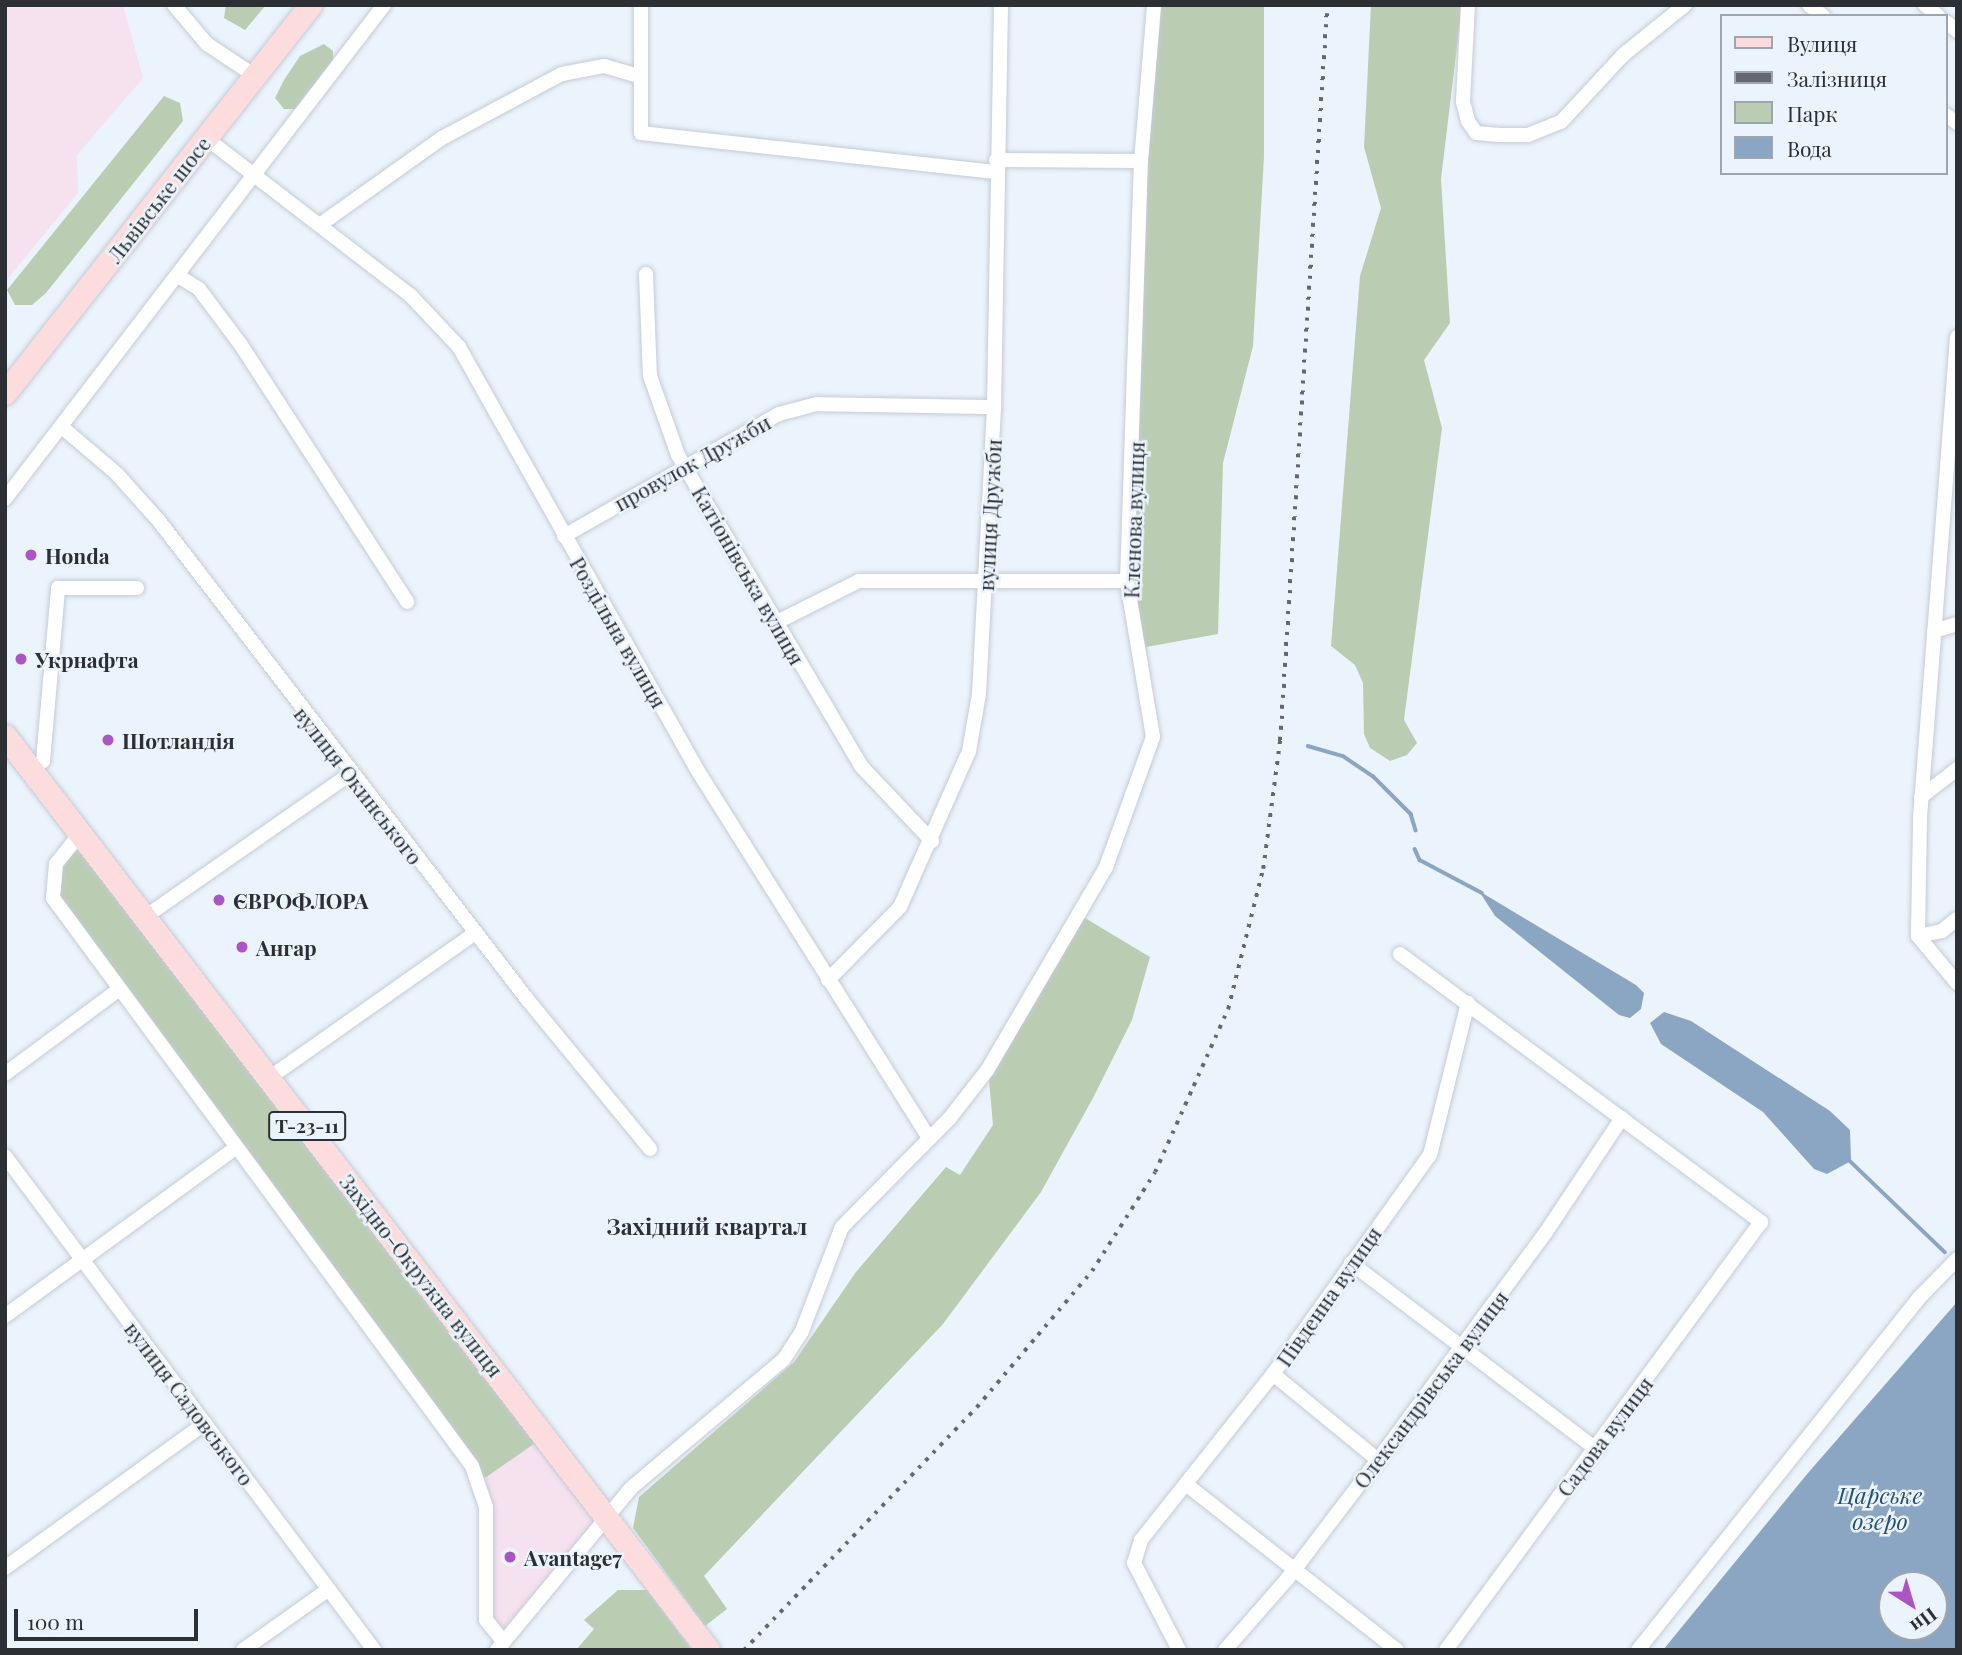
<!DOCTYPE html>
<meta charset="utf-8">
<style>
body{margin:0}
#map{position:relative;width:1962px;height:1655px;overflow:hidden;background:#ebf3fc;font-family:"Playfair Display",serif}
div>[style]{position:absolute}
.industrial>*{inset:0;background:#f6e1ef}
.green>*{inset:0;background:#bacdb2}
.water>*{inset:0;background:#8aa6c2}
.stream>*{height:3.5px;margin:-1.75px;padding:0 1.75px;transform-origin:1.75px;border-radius:1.75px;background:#8aa6c2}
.roads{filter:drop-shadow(0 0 2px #c4cbd4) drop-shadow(0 0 2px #c4cbd4)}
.minor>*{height:14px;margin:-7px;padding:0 7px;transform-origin:7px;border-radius:7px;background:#fff}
.primary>*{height:23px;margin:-11.5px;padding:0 11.5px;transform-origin:11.5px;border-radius:11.5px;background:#fcdcdc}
.rail>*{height:3.5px;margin-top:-1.75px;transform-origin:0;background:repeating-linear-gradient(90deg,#64686e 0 3.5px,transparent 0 10.5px)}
.dots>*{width:19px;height:19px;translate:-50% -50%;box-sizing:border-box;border:4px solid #ebf3fc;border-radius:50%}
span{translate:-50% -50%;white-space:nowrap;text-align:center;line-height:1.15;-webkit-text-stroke:5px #ebf3fc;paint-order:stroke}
.shield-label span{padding:2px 5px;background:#ebf3fc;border:2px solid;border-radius:5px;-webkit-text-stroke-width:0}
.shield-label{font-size:19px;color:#2c2f33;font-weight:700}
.street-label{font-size:21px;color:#2c2f33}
.poi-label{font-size:21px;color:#2c2f33;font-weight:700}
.left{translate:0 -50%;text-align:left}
.neighbourhood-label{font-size:23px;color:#2c2f33;font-weight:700}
.water-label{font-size:23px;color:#244f76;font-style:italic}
.frame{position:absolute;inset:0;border:7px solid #2c2f33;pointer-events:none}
.legend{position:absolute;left:1720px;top:14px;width:228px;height:161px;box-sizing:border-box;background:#ebf3fc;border:2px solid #9fa5ac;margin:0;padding:9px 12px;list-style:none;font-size:21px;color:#2c2f33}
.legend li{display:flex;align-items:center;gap:14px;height:35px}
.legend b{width:35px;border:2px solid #9fa5ac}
.north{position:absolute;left:1878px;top:1571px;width:70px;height:70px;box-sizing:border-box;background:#ebf3fc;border:2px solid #9fa5ac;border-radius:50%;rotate:143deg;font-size:19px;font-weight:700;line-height:28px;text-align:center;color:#2c2f33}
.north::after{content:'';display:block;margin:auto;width:24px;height:32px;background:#aa55c3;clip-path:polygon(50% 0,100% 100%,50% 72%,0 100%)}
.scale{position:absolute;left:14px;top:1609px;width:184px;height:32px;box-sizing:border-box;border:4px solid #2c2f33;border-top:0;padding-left:9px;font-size:21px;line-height:24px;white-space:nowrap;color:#2c2f33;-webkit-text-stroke:5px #ebf3fc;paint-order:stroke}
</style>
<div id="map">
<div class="industrial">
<i style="clip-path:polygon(5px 5px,123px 5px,143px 78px,77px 155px,78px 193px,5px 282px)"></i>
<i style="clip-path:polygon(541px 1439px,602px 1517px,504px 1634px,491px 1619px,492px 1507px,485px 1478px)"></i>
</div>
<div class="green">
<i style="clip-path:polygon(226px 5px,266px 5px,245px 30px,224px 18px)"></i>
<i style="clip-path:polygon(1154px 5px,1264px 5px,1264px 157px,1253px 346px,1223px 463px,1218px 634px,1135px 649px,1127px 581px)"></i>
<i style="clip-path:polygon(1371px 5px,1462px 5px,1441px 179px,1450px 323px,1424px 360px,1442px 428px,1404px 720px,1417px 743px,1407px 755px,1390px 761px,1370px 748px,1364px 734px,1363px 683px,1355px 665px,1331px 646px,1360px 276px,1381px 208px,1364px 147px)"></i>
<i style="clip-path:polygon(324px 44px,333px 51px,333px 64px,313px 93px,295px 109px,284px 109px,275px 98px,284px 80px,300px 56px)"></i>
<i style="clip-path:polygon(164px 96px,180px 103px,183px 121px,46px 293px,32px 305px,15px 305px,7px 290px)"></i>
<i style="clip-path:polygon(80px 842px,541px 1439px,485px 1478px,65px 909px,58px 896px,61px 867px)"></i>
<i style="clip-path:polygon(1080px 915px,1150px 957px,1132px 1020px,1093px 1098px,1041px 1192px,943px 1324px,704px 1576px,727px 1609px,705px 1626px,633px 1528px,639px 1497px,794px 1362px,856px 1272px,946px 1167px,960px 1175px,993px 1125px,988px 1069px)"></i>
<i style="clip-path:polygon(618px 1590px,647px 1590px,692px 1650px,576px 1650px,594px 1629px,584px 1620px)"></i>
</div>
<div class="water">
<i style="clip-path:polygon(1479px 891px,1636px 985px,1644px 993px,1641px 1009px,1630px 1018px,1619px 1015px,1495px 916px)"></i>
<i style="clip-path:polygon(1664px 1012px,1691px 1021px,1830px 1111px,1850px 1130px,1851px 1161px,1827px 1174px,1814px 1169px,1763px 1112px,1661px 1044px,1650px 1023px)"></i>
<i style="clip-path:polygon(evenodd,1957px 1302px,1957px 1650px,1663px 1650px,1808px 1473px,1957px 1302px,1892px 1585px,1934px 1585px,1934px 1627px,1892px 1627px,1892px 1585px)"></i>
</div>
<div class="stream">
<i style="left:1308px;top:746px;width:36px;rotate:16deg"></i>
<i style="left:1343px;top:756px;width:36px;rotate:34deg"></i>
<i style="left:1373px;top:776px;width:54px;rotate:45deg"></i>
<i style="left:1411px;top:814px;width:17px;rotate:73deg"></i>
<i style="left:1415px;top:849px;width:12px;rotate:66deg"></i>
<i style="left:1420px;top:860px;width:70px;rotate:28deg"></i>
<i style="left:1849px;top:1160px;width:133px;rotate:43.8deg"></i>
</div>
<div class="roads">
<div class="minor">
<i style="left:174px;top:5px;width:51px;rotate:49.8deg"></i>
<i style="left:207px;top:44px;width:58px;rotate:33.7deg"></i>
<i style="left:641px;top:5px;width:128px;rotate:90deg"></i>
<i style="left:641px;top:133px;width:356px;rotate:6.3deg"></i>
<i style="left:1468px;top:5px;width:97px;rotate:93deg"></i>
<i style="left:1463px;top:102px;width:20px;rotate:75deg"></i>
<i style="left:1468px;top:121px;width:14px;rotate:56deg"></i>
<i style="left:1476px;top:133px;width:24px;rotate:5deg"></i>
<i style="left:1500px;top:135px;width:28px"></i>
<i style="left:1528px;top:135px;width:35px;rotate:-22deg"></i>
<i style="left:1561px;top:122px;width:91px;rotate:-47.2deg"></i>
<i style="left:1623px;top:55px;width:80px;rotate:-38.9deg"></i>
<i style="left:1809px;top:5px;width:18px;rotate:38deg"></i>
<i style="left:1925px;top:5px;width:17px;rotate:40deg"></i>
<i style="left:1946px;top:22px;width:14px;rotate:39deg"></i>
<i style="left:1946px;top:115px;width:14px;rotate:36deg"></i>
<i style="left:206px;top:138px;width:259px;rotate:37.6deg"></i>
<i style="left:411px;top:296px;width:70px;rotate:46.7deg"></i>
<i style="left:459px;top:347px;width:483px;rotate:60.6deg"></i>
<i style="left:696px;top:768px;width:437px;rotate:57.8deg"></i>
<i style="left:996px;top:160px;width:145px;rotate:0.4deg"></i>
<i style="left:321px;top:224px;width:148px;rotate:-35.4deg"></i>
<i style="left:442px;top:138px;width:136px;rotate:-28.1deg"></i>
<i style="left:562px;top:74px;width:43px;rotate:-10.8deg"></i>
<i style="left:604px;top:66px;width:36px;rotate:16deg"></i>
<i style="left:646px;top:274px;width:102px;rotate:87.8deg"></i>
<i style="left:650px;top:376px;width:84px;rotate:70.5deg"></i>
<i style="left:678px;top:455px;width:362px;rotate:59.5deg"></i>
<i style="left:862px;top:767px;width:102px;rotate:46.6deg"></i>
<i style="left:180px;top:277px;width:22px;rotate:32deg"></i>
<i style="left:199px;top:289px;width:70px;rotate:53.1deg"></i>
<i style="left:241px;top:345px;width:306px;rotate:57.1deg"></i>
<i style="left:1957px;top:337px;width:483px;rotate:94.4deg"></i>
<i style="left:1920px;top:819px;width:117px;rotate:91deg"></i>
<i style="left:1918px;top:936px;width:61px;rotate:50.3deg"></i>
<i style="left:63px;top:428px;width:71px;rotate:40.4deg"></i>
<i style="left:117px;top:474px;width:63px;rotate:48.2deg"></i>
<i style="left:159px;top:521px;width:603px;rotate:52.41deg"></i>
<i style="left:527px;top:999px;width:194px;rotate:50.6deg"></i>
<i style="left:5px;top:499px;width:623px;rotate:-52.5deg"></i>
<i style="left:564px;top:536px;width:247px;rotate:-29.6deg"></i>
<i style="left:779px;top:414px;width:38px;rotate:-15deg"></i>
<i style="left:816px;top:404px;width:178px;rotate:1deg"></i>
<i style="left:777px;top:622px;width:92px;rotate:-26.6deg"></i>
<i style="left:859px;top:581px;width:268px"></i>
<i style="left:1934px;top:631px;width:24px;rotate:-17deg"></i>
<i style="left:31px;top:770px;width:15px;rotate:-37deg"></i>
<i style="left:43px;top:761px;width:174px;rotate:-85deg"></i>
<i style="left:58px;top:588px;width:79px"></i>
<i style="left:1921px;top:797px;width:46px;rotate:-37.9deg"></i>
<i style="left:80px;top:834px;width:38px;rotate:129deg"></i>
<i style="left:56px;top:864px;width:34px;rotate:95deg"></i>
<i style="left:53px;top:898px;width:706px;rotate:53.58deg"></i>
<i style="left:472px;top:1466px;width:43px;rotate:71.1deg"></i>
<i style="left:486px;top:1507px;width:113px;rotate:90deg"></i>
<i style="left:486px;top:1620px;width:28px;rotate:51deg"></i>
<i style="left:145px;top:917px;width:250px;rotate:-34.9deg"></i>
<i style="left:1918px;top:936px;width:25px;rotate:-12deg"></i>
<i style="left:1942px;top:931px;width:19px;rotate:-39deg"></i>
<i style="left:1400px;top:954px;width:450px;rotate:36.6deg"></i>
<i style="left:1761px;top:1222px;width:531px;rotate:126.35deg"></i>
<i style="left:828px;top:980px;width:103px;rotate:-45.4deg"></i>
<i style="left:900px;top:907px;width:171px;rotate:-66.1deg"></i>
<i style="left:969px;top:751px;width:58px;rotate:-80deg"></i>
<i style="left:979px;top:694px;width:287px;rotate:-87deg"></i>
<i style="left:994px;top:407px;width:402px;rotate:-89deg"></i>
<i style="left:5px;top:1074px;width:141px;rotate:-36.6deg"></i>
<i style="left:269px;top:1078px;width:252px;rotate:-35.1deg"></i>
<i style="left:5px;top:1156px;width:617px;rotate:53.24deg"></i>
<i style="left:1351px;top:1263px;width:308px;rotate:37.2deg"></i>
<i style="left:5px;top:1316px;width:285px;rotate:-36.1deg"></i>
<i style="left:1273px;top:1374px;width:136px;rotate:39.3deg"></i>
<i style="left:1187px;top:1485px;width:267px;rotate:38.2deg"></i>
<i style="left:5px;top:1568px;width:247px;rotate:-35.9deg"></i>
<i style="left:243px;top:1650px;width:105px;rotate:-35.3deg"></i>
<i style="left:497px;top:1650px;width:210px;rotate:-50.4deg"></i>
<i style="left:631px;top:1488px;width:200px;rotate:-40.1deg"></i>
<i style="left:784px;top:1359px;width:33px;rotate:-57deg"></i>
<i style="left:802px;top:1331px;width:111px;rotate:-69deg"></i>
<i style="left:842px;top:1227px;width:152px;rotate:-45.3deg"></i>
<i style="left:949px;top:1119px;width:63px;rotate:-52deg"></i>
<i style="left:988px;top:1069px;width:234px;rotate:-59.7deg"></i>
<i style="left:1106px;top:867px;width:138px;rotate:-70.1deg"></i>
<i style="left:1153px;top:737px;width:158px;rotate:-99.5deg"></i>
<i style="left:1127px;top:581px;width:420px;rotate:-88.1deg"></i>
<i style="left:1141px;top:161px;width:157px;rotate:-85.2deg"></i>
<i style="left:1179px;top:1650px;width:98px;rotate:-117.3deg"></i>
<i style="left:1134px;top:1563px;width:24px;rotate:-73deg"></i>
<i style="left:1141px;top:1540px;width:212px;rotate:-51.5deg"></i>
<i style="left:1273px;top:1374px;width:269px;rotate:-54.4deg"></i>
<i style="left:1430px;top:1155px;width:157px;rotate:-76deg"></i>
<i style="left:1225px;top:1650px;width:96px;rotate:-48.8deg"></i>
<i style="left:1288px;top:1578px;width:148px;rotate:-52.7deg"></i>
<i style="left:1378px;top:1460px;width:283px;rotate:-53.6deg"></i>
<i style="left:1546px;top:1232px;width:137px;rotate:-56.3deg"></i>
<i style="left:1638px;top:1650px;width:450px;rotate:-51.4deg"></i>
<i style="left:1919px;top:1298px;width:54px;rotate:-45.7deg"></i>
</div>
<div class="primary">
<i style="left:5px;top:393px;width:494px;rotate:-51.8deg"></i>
<i style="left:5px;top:736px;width:1153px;rotate:52.43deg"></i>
</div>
</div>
<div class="rail">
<i style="left:744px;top:1650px;width:337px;rotate:-46.2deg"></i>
<i style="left:977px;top:1407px;width:178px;rotate:-49.8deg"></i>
<i style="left:1092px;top:1271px;width:117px;rotate:-57.5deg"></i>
<i style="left:1155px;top:1172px;width:179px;rotate:-65.9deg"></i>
<i style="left:1228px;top:1009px;width:144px;rotate:-76deg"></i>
<i style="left:1263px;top:869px;width:130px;rotate:-82.5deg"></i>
<i style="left:1280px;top:740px;width:737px;rotate:-86.34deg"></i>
</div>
<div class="dots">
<i style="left:31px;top:555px;background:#aa55c3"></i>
<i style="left:21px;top:659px;background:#aa55c3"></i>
<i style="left:108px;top:740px;background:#aa55c3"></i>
<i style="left:219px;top:900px;background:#aa55c3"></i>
<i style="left:242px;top:947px;background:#aa55c3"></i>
<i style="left:510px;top:1557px;background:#aa55c3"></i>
</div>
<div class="shield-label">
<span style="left:307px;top:1126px">Т-23-11</span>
</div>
<div class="street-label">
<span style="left:158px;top:199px;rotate:-52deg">Львівське шосе</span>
<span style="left:692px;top:462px;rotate:-29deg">провулок Дружби</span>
<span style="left:989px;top:515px;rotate:-87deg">вулиця Дружби</span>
<span style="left:1133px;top:520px;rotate:-88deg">Кленова вулиця</span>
<span style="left:749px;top:575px;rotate:60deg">Катіонівська вулиця</span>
<span style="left:619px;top:632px;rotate:60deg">Роздільна вулиця</span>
<span style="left:359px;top:785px;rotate:52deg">вулиця Окинського</span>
<span style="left:422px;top:1275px;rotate:52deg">Західно-Окружна вулиця</span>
<span style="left:1328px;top:1296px;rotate:-55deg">Південна вулиця</span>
<span style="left:1430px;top:1389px;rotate:-53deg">Олександрівська вулиця</span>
<span style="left:190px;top:1403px;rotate:53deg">вулиця Садовського</span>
<span style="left:1604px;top:1436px;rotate:-53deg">Садова вулиця</span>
</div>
<div class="poi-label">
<span class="left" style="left:45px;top:555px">Honda</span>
<span class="left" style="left:35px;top:659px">Укрнафта</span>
<span class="left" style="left:122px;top:740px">Шотландія</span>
<span class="left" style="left:233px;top:900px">ЄВРОФЛОРА</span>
<span class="left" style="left:256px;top:947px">Ангар</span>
<span class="left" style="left:524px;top:1557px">Avantage7</span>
</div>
<div class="neighbourhood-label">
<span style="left:707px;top:1226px">Західний квартал</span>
</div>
<div class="water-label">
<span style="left:1880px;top:1508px">Царське<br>озеро</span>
</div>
<div class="frame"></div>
<ul class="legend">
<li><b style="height:9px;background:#fcdcdc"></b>Вулиця</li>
<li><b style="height:9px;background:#64686e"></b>Залізниця</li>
<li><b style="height:19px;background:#bacdb2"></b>Парк</li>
<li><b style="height:19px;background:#8aa6c2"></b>Вода</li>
</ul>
<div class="north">Пн</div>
<div class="scale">100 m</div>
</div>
